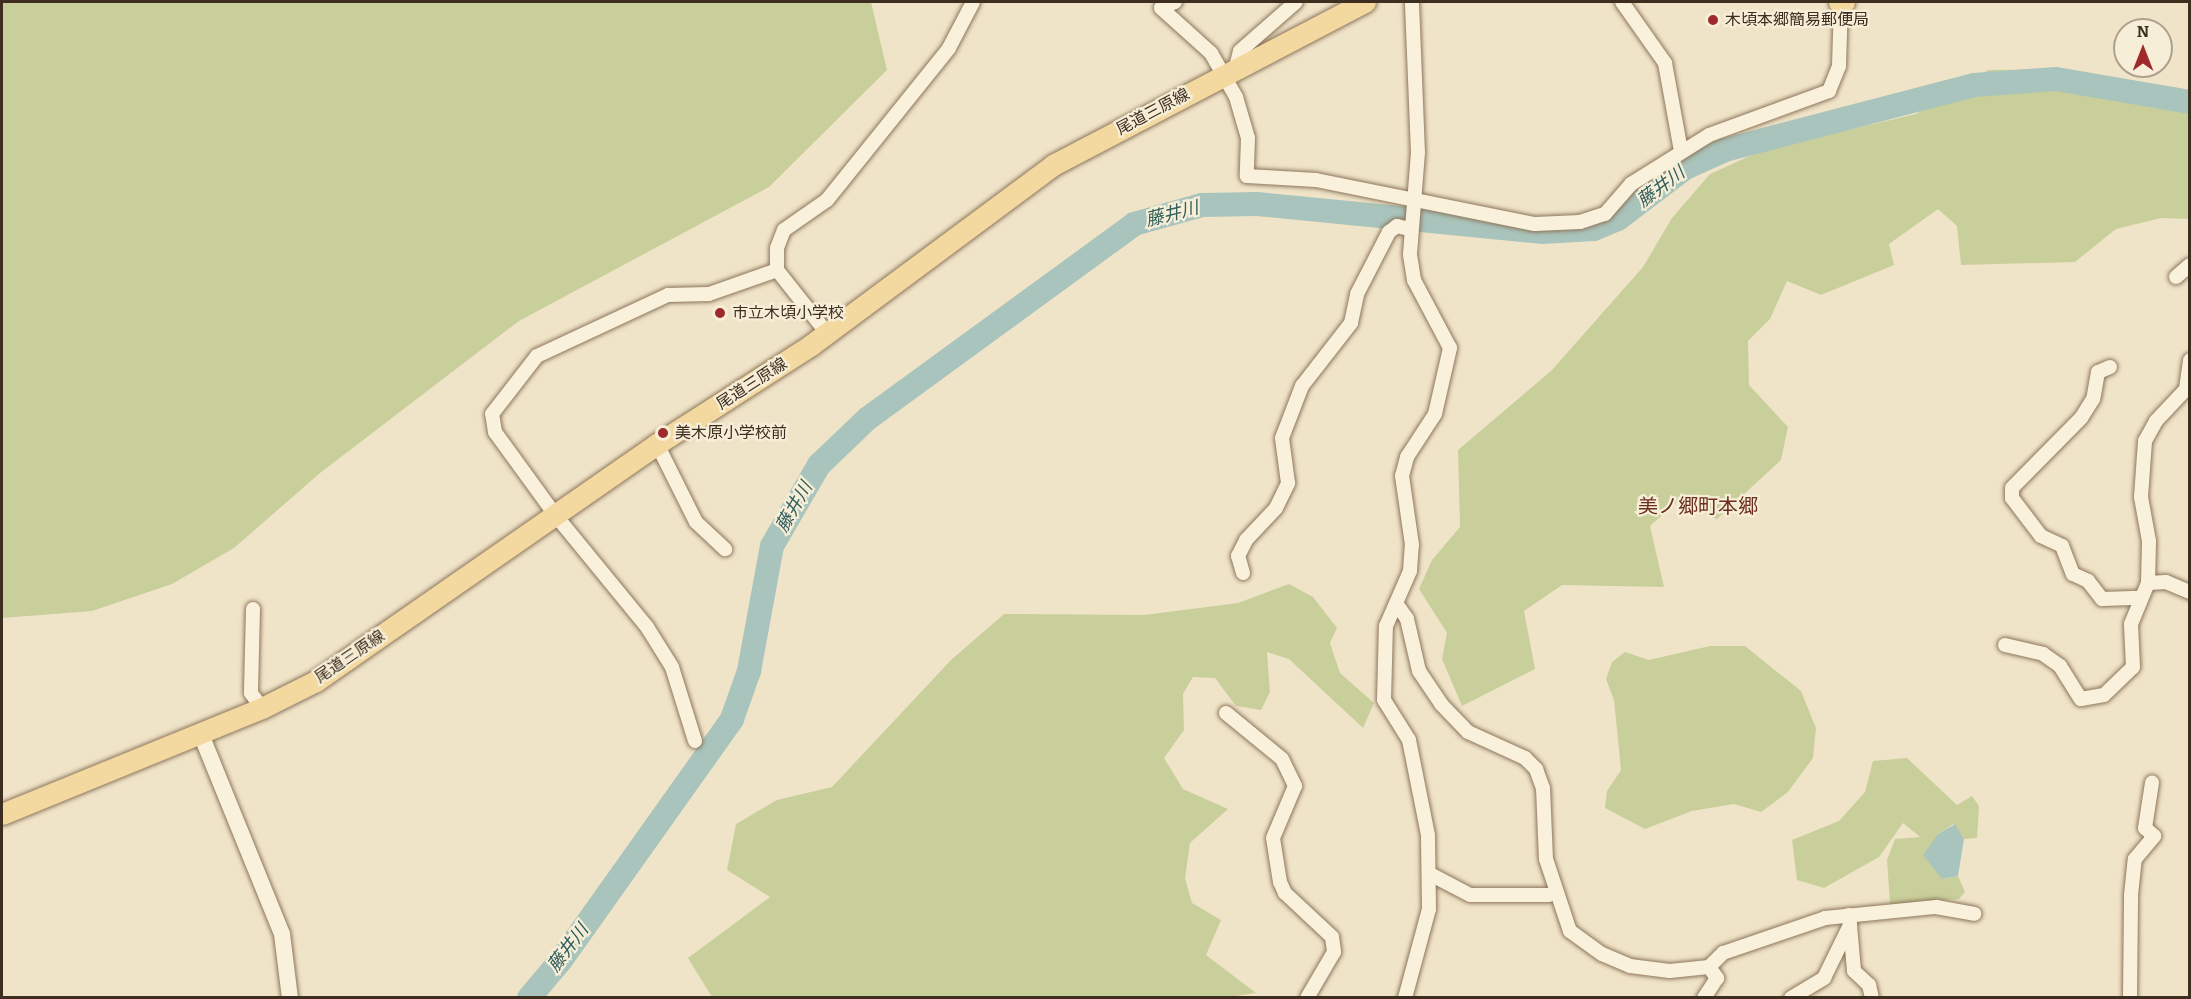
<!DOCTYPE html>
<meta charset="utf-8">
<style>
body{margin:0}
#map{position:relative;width:2191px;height:999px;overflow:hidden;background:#f0e4c8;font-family:Bitter,"Noto Sans JP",serif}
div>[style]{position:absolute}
.green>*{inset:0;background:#c9cf9b}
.water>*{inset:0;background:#a9c4bc}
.river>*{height:24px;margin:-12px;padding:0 12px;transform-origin:12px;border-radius:12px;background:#a9c4bc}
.roads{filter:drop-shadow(0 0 2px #8d765c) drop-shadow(0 0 2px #8d765c)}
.minor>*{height:14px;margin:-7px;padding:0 7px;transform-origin:7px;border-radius:7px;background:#faf1dc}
.tertiary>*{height:16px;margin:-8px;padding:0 8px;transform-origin:8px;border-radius:8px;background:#faf1dc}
.primary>*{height:21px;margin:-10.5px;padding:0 10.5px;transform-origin:10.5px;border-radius:10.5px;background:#f3d9a0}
.dots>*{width:16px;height:16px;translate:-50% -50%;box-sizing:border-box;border:3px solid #f7eed8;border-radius:50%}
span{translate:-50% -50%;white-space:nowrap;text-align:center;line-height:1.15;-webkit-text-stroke:4.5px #f7eed8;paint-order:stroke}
.poi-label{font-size:16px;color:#3d2e20}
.left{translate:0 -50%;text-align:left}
.street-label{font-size:16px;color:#3d2e20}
.water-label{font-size:18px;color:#2f5d5a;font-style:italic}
.quarter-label{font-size:20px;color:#6b2e1e}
.frame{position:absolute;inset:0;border:3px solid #3d2e20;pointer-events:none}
.north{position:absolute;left:2113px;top:18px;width:60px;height:60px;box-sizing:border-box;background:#f7eed8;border:2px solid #ada18e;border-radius:50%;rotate:0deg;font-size:16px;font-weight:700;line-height:24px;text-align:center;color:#3d2e20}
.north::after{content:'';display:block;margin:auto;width:21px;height:27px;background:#9e2a2b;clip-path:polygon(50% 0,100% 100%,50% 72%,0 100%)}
</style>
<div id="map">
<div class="green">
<i style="clip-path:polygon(2px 2px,871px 2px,887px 70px,769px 187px,519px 321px,320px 473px,234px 548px,172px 584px,92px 611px,2px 618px)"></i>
<i style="clip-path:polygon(2069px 69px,2189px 95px,2189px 219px,2161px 218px,2116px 229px,2075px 262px,1961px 265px,1957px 226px,1938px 209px,1889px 244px,1894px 265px,1821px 295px,1787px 281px,1770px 319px,1748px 341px,1749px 385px,1788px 427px,1781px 460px,1717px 519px,1678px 501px,1650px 526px,1664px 587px,1562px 585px,1524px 611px,1535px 669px,1462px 706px,1442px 659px,1447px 633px,1419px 589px,1432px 560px,1460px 527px,1458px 450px,1551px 371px,1643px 267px,1672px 218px,1710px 174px,1763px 150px,1916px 114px,1988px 70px)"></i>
<i style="clip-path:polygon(1289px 584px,1313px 597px,1337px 628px,1330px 643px,1340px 673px,1374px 703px,1363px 728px,1289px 659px,1267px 652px,1270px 692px,1261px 710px,1236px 706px,1215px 678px,1193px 677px,1183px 694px,1184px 730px,1164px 758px,1183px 789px,1228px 809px,1190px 843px,1185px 878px,1192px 903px,1221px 920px,1206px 955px,1256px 993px,1222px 998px,712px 997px,688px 958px,770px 897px,727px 870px,736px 824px,777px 800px,832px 787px,951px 660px,1004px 614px,1144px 615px,1238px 603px)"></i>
<i style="clip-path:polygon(1710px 646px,1745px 646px,1801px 691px,1816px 728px,1813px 758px,1788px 792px,1761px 812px,1734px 804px,1692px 811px,1645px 829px,1605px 808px,1607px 791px,1621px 770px,1614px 700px,1606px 679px,1612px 662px,1625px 652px,1649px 660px)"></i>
<i style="clip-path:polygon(1907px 758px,1957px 805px,1972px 796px,1979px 806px,1977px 838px,1964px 839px,1953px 824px,1938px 834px,1942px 879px,1958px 876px,1965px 892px,1959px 899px,1890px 904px,1887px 860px,1895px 839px,1920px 837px,1903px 823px,1879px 857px,1824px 888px,1797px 880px,1792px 840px,1839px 821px,1865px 792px,1873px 761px)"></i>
</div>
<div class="water">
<i style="clip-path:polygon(1955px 824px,1964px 839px,1958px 876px,1942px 879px,1923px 855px,1938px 834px)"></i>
</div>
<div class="river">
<i style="left:529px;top:998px;width:50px;rotate:-49.9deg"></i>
<i style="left:561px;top:960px;width:296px;rotate:-54.6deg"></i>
<i style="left:732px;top:719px;width:51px;rotate:-70.5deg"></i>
<i style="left:749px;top:671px;width:127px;rotate:-79.6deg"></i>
<i style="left:772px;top:546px;width:94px;rotate:-59.9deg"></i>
<i style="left:819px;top:465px;width:66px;rotate:-43.8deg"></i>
<i style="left:867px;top:419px;width:331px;rotate:-36.1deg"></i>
<i style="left:1134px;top:224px;width:71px;rotate:-15.6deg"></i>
<i style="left:1202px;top:205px;width:55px;rotate:-1deg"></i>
<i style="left:1257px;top:204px;width:286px;rotate:5.6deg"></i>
<i style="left:1542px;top:232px;width:52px;rotate:-3.3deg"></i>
<i style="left:1594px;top:229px;width:26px;rotate:-23deg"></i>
<i style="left:1618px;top:219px;width:84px;rotate:-37.3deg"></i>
<i style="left:1685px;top:168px;width:44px;rotate:-24.2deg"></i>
<i style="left:1725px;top:150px;width:257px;rotate:-14.6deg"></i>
<i style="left:1974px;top:85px;width:82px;rotate:-4.2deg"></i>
<i style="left:2056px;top:79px;width:136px;rotate:9.7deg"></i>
</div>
<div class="roads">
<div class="minor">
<i style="left:1175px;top:2px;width:15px;rotate:157deg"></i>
<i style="left:1161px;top:8px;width:67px;rotate:42deg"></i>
<i style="left:1211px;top:53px;width:51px;rotate:60.4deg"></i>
<i style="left:1236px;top:97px;width:43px;rotate:73.7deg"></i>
<i style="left:1248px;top:138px;width:38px;rotate:92deg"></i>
<i style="left:1247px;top:176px;width:69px;rotate:3.3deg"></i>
<i style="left:1316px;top:180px;width:223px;rotate:11.4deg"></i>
<i style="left:1535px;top:224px;width:45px;rotate:-2.5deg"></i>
<i style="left:1580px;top:222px;width:26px;rotate:-18deg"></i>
<i style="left:1605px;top:214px;width:40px;rotate:-49deg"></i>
<i style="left:1631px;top:184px;width:92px;rotate:-32.1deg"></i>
<i style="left:1709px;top:135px;width:128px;rotate:-20.1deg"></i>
<i style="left:1829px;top:91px;width:27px;rotate:-68deg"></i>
<i style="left:1839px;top:66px;width:64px;rotate:-88.2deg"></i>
<i style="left:1622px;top:2px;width:75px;rotate:54.8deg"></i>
<i style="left:1665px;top:63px;width:89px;rotate:79.7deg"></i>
<i style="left:1236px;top:67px;width:16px;rotate:-76deg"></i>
<i style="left:1240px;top:51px;width:74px;rotate:-41.2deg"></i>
<i style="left:777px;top:270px;width:22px;rotate:-90deg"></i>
<i style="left:777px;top:248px;width:19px;rotate:-69deg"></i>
<i style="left:784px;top:230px;width:52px;rotate:-34.9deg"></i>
<i style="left:827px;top:200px;width:195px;rotate:-51.2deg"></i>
<i style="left:949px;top:48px;width:52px;rotate:-62.4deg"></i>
<i style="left:2176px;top:277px;width:18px;rotate:-41deg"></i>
<i style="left:2110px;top:367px;width:13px;rotate:157deg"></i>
<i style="left:2098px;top:372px;width:27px;rotate:100deg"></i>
<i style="left:2093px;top:399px;width:22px;rotate:122deg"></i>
<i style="left:2081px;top:418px;width:98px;rotate:134.6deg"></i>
<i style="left:2012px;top:488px;width:10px;rotate:90deg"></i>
<i style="left:2012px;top:498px;width:48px;rotate:52.7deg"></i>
<i style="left:2041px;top:536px;width:23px;rotate:25deg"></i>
<i style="left:2062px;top:546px;width:30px;rotate:69deg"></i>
<i style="left:2073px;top:574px;width:17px;rotate:25deg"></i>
<i style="left:2088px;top:581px;width:23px;rotate:52deg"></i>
<i style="left:2102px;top:599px;width:38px;rotate:-2deg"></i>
<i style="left:657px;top:444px;width:87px;rotate:63.4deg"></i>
<i style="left:696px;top:522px;width:40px;rotate:43deg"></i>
<i style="left:1243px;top:573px;width:18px;rotate:-106deg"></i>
<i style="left:1238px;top:556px;width:18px;rotate:-63deg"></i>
<i style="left:1246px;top:540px;width:44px;rotate:-46.8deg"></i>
<i style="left:1276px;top:508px;width:28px;rotate:-64deg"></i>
<i style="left:1288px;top:483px;width:45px;rotate:-97.6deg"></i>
<i style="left:1282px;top:438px;width:56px;rotate:-69deg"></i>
<i style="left:1302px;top:386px;width:80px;rotate:-52.1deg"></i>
<i style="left:1351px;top:323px;width:30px;rotate:-78deg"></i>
<i style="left:1357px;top:294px;width:70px;rotate:-62.7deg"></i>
<i style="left:1389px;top:232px;width:10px;rotate:-37deg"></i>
<i style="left:1397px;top:226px;width:12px;rotate:14deg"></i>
<i style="left:2148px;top:583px;width:42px;rotate:-88.6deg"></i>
<i style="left:2149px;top:541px;width:45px;rotate:-100.3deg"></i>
<i style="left:2141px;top:497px;width:56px;rotate:-85.9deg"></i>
<i style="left:2145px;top:441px;width:23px;rotate:-61deg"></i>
<i style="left:2156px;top:421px;width:44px;rotate:-46.8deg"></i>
<i style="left:2186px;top:389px;width:29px;rotate:-82deg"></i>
<i style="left:1398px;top:606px;width:16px;rotate:55deg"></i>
<i style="left:1407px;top:619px;width:53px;rotate:77deg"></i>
<i style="left:1419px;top:671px;width:40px;rotate:56deg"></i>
<i style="left:1441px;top:704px;width:39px;rotate:46deg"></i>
<i style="left:1468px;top:732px;width:63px;rotate:24.5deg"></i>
<i style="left:1525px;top:758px;width:16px;rotate:45deg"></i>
<i style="left:1536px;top:769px;width:20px;rotate:70deg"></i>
<i style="left:1543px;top:788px;width:71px;rotate:87.6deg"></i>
<i style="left:1546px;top:859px;width:76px;rotate:71.6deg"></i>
<i style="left:1570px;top:931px;width:39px;rotate:36deg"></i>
<i style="left:1602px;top:954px;width:30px;rotate:23deg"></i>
<i style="left:1630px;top:966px;width:40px;rotate:7.1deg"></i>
<i style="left:1670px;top:971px;width:39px;rotate:-6deg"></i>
<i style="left:1709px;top:967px;width:14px;rotate:54deg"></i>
<i style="left:1717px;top:978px;width:24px;rotate:123deg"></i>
<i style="left:253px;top:609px;width:84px;rotate:91.4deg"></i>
<i style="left:251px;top:693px;width:19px;rotate:54deg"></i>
<i style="left:2005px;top:645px;width:39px;rotate:13deg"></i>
<i style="left:2043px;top:654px;width:21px;rotate:35deg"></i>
<i style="left:2060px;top:666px;width:39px;rotate:58deg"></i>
<i style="left:2081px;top:699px;width:23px;rotate:-10deg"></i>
<i style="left:2104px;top:695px;width:40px;rotate:-44deg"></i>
<i style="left:2133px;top:667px;width:43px;rotate:-92.7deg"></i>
<i style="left:2131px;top:624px;width:44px;rotate:-67.5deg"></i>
<i style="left:2148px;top:583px;width:18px;rotate:-3deg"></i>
<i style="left:2166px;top:582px;width:26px;rotate:23deg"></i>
<i style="left:1226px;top:713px;width:72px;rotate:39.4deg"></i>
<i style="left:1282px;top:759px;width:30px;rotate:64deg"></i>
<i style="left:1295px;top:786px;width:56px;rotate:112.9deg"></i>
<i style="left:1273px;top:838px;width:45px;rotate:81deg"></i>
<i style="left:1280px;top:882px;width:12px;rotate:66deg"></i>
<i style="left:1285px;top:893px;width:64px;rotate:43.1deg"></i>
<i style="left:1332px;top:937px;width:15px;rotate:82deg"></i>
<i style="left:1334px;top:952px;width:53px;rotate:120.4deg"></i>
<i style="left:695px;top:741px;width:77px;rotate:-107.3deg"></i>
<i style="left:672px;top:667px;width:47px;rotate:-122deg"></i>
<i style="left:647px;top:627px;width:144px;rotate:-129.3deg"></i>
<i style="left:556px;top:516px;width:104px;rotate:-126deg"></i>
<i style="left:495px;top:432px;width:18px;rotate:-99deg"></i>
<i style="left:492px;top:414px;width:73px;rotate:-52.2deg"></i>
<i style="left:537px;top:356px;width:145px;rotate:-25deg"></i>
<i style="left:668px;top:295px;width:41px;rotate:-1.4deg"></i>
<i style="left:709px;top:294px;width:72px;rotate:-19.4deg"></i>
<i style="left:777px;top:270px;width:80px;rotate:51.6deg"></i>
<i style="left:1430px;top:874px;width:45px;rotate:27.7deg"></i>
<i style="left:1470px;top:895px;width:79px"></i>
<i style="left:1850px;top:925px;width:46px;rotate:85deg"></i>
<i style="left:1854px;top:971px;width:21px;rotate:43deg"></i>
<i style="left:1869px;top:985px;width:13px;rotate:77deg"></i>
<i style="left:1709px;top:967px;width:20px;rotate:-45deg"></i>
<i style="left:1723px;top:953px;width:108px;rotate:-18.9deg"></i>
<i style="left:1825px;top:918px;width:112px;rotate:-5.7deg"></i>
<i style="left:1936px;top:907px;width:39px;rotate:10deg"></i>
<i style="left:1405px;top:998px;width:92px;rotate:-74.9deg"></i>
<i style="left:1429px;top:909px;width:74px;rotate:-90.8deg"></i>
<i style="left:1428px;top:835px;width:97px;rotate:-101.3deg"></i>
<i style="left:1409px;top:740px;width:47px;rotate:-122deg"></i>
<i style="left:1384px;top:700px;width:74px;rotate:-88.5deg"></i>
<i style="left:1386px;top:626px;width:60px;rotate:-66.4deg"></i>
<i style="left:1410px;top:571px;width:26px;rotate:-86deg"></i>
<i style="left:1412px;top:545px;width:70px;rotate:-98.2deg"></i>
<i style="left:1402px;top:476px;width:20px;rotate:-75deg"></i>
<i style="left:1407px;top:457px;width:51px;rotate:-56.9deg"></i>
<i style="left:1435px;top:414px;width:68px;rotate:-77.2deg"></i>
<i style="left:1450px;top:348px;width:77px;rotate:-117.9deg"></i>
<i style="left:1414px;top:280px;width:26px;rotate:-99deg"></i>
<i style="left:1410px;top:254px;width:101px;rotate:-85.5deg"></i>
<i style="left:1418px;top:153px;width:151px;rotate:-92.3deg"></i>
<i style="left:1791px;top:998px;width:39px;rotate:-31deg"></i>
<i style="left:1824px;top:978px;width:59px;rotate:-63.9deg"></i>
<i style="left:1850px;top:925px;width:10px;rotate:-96deg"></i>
<i style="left:2130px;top:998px;width:103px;rotate:-89.4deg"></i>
<i style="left:2131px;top:895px;width:36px;rotate:-84deg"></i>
<i style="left:2135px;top:859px;width:30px;rotate:-50deg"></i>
<i style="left:2154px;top:836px;width:12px;rotate:-138deg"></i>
<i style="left:2145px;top:828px;width:46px;rotate:-81.2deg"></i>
</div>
<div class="tertiary">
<i style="left:200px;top:732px;width:218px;rotate:67.9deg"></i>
<i style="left:282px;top:934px;width:64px;rotate:82.9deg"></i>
</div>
<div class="primary">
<i style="left:1839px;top:2px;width:5px"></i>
<i style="left:2px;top:814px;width:281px;rotate:-22.2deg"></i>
<i style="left:262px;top:708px;width:60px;rotate:-26.6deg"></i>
<i style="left:316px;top:681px;width:415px;rotate:-34.8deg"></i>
<i style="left:657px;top:444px;width:183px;rotate:-32.7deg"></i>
<i style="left:811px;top:345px;width:302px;rotate:-36.6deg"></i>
<i style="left:1053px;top:165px;width:352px;rotate:-27.6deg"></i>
</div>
</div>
<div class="dots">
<i style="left:1713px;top:20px;background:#9e2a2b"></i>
<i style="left:720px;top:313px;background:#9e2a2b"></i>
<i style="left:663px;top:433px;background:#9e2a2b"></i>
</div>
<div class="poi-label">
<span class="left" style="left:1725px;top:20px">木頃本郷簡易郵便局</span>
<span class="left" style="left:732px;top:313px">市立木頃小学校</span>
<span class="left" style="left:675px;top:433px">美木原小学校前</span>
</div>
<div class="street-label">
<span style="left:1153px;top:112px;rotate:-28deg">尾道三原線</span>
<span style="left:752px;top:384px;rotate:-33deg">尾道三原線</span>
<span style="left:350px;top:657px;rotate:-34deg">尾道三原線</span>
</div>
<div class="water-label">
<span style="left:1661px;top:187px;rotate:-37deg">藤井川</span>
<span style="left:1172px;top:214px;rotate:-14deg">藤井川</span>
<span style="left:794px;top:507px;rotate:-60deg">藤井川</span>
<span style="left:568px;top:948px;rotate:-53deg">藤井川</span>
</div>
<div class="quarter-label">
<span style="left:1698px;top:506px">美ノ郷町本郷</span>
</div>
<div class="frame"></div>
<div class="north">N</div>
</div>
